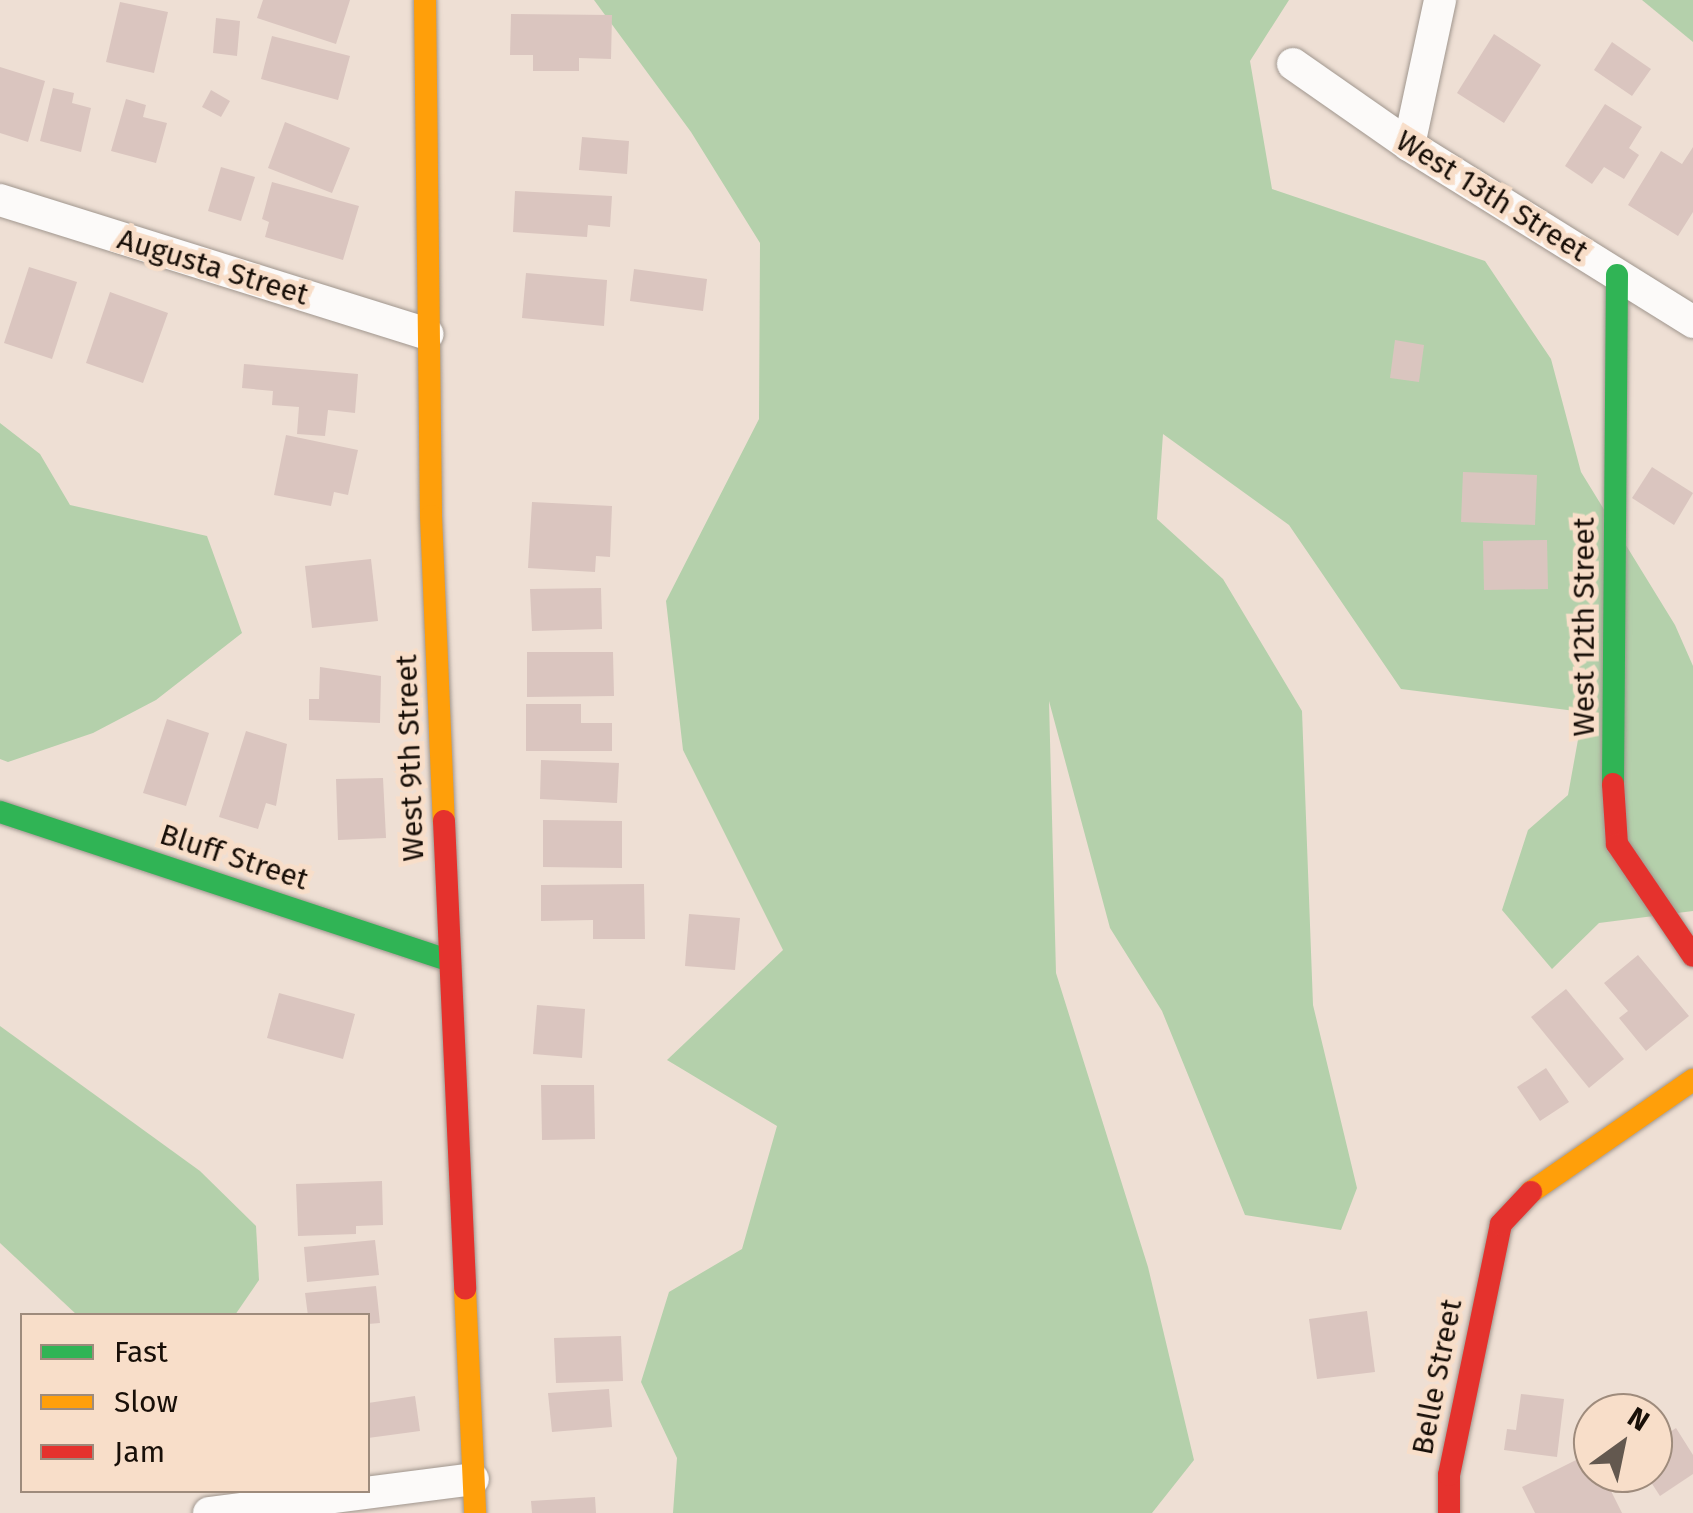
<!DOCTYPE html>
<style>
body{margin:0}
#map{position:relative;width:1693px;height:1513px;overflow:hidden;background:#eedfd4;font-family:"Fira Sans",sans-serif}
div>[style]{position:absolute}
.green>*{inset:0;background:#b4d0ab}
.building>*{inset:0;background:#dac5bf}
.roads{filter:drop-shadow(0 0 2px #a0968e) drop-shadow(0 0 2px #a0968e)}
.street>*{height:32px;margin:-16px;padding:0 16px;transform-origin:16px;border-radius:16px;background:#fcfaf9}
.fast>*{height:22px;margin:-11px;padding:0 11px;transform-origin:11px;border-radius:11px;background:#30b455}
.slow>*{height:22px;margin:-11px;padding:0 11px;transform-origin:11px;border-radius:11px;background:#ff9f0a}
.jam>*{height:22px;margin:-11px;padding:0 11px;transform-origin:11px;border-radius:11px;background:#e5322d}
span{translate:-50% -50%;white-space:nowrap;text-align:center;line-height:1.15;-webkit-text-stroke:10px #f8dec9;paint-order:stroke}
.street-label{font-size:30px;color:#180f08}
.legend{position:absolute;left:20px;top:1313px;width:350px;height:180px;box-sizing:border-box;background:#f8dec9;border:2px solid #9e8b7c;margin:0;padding:12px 18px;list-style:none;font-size:30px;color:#180f08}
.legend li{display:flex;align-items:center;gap:20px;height:50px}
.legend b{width:50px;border:2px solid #9e8b7c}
.north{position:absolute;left:1573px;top:1393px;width:100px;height:100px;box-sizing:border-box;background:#f8dec9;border:2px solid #9e8b7c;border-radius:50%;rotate:33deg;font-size:28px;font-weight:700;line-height:40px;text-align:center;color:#180f08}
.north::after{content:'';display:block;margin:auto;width:35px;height:45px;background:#63584f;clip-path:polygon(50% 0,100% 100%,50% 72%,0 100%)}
</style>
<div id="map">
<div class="green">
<i style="clip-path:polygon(594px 0,1289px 0,1250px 61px,1272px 189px,1485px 261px,1551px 359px,1581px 472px,1675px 625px,1693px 666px,1693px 911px,1599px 923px,1552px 969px,1502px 910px,1528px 830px,1568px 795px,1583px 712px,1401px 689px,1289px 525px,1163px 434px,1157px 519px,1223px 579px,1302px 711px,1313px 1005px,1357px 1188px,1341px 1230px,1245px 1215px,1162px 1011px,1110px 928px,1049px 701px,1056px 973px,1148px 1267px,1194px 1460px,1152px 1513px,673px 1513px,677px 1458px,641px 1382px,669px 1292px,742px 1249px,777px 1126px,667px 1060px,783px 950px,683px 750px,666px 601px,759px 419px,760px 243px,691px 132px)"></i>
<i style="clip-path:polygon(1642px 0,1693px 0,1693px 42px)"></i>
<i style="clip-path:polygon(0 423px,40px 454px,70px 505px,207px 536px,242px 633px,156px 700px,93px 733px,8px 762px,0 759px)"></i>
<i style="clip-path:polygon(0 1026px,200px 1171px,256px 1226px,259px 1280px,235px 1315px,77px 1315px,0 1243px)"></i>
</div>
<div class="building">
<i style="clip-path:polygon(263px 0,350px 0,336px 44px,257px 18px)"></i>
<i style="clip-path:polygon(120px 2px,168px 12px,154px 73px,106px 62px)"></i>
<i style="clip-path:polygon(511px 14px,612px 15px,611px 59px,579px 58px,579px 71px,533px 71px,533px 55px,510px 55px)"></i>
<i style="clip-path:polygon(216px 18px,240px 21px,237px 56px,213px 53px)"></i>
<i style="clip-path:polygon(1494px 34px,1541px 65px,1504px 123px,1457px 93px)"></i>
<i style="clip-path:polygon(272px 36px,350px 56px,338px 100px,261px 79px)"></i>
<i style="clip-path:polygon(1612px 42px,1651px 69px,1632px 96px,1594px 70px)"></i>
<i style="clip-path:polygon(0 67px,45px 81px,28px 142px,0 133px)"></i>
<i style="clip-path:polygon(53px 88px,74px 93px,72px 103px,91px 108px,81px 152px,40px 141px)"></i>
<i style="clip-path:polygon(211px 90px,230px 101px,221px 117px,202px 107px)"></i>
<i style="clip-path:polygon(126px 99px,146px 105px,143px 117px,167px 123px,156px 163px,111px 151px)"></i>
<i style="clip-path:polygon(1605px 104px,1642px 127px,1629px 148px,1639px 155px,1624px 179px,1604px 167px,1592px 184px,1565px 166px)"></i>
<i style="clip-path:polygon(285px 122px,350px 148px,332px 193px,268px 168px)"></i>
<i style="clip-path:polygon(582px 137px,629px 141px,627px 174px,579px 170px)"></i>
<i style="clip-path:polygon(1693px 147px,1693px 212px,1678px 236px,1628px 205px,1661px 151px,1682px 164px)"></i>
<i style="clip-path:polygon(221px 167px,255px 177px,241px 221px,208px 211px)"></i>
<i style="clip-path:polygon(272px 182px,359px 206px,343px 260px,265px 237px,269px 222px,262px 219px)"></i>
<i style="clip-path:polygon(515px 191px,612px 196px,610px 227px,588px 225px,587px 237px,513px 232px)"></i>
<i style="clip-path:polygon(29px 267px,77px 282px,52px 359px,4px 343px)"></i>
<i style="clip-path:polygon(634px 269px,707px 279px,703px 311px,630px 301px)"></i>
<i style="clip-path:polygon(526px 273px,607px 280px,604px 326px,522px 318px)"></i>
<i style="clip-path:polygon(110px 292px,168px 313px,143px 383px,86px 363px)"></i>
<i style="clip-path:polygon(1395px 340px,1424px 345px,1419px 382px,1390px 378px)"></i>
<i style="clip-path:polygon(244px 364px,358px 374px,355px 413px,328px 410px,325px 436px,297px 434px,299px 407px,272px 405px,273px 391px,242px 388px)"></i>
<i style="clip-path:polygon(286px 435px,358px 450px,348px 495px,334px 492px,331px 506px,274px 495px)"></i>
<i style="clip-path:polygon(1652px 467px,1693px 493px,1674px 525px,1632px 498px)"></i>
<i style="clip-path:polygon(1463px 472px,1537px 475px,1535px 525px,1461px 522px)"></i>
<i style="clip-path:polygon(532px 502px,612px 506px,610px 557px,596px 556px,595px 572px,528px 568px)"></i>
<i style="clip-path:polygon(1547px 540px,1548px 589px,1484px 590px,1483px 541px)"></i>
<i style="clip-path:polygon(371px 559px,378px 621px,312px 628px,305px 566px)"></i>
<i style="clip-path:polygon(601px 588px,602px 629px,532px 631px,530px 589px)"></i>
<i style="clip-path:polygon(527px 652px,613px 652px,614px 696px,527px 697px)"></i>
<i style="clip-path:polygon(320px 667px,381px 676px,380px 723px,309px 720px,309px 699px,319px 699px)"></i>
<i style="clip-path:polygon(526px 704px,581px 704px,581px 723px,612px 723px,612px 751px,526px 751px)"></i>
<i style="clip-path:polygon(167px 719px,209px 733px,186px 806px,143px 793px)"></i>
<i style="clip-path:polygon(246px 731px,287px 744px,276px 806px,266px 803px,258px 829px,219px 817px)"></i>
<i style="clip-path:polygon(541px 760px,619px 763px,617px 803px,540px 799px)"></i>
<i style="clip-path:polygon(383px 778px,386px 838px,338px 840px,336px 779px)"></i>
<i style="clip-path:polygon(543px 820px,622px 821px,622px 868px,543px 867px)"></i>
<i style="clip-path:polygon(644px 884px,645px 939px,593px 939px,593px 920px,541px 921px,541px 885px)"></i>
<i style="clip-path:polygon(689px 914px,740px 918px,735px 970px,685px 966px)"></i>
<i style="clip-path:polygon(1638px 955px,1689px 1016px,1646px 1051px,1619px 1018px,1628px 1011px,1604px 983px)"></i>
<i style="clip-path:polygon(1566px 989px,1624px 1059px,1589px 1088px,1531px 1017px)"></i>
<i style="clip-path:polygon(279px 993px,355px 1014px,343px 1059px,267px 1038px)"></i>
<i style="clip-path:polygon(537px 1005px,585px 1009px,582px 1058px,533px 1054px)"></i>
<i style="clip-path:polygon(1546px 1068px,1569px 1102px,1540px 1121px,1517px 1087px)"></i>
<i style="clip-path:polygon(541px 1085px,594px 1085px,595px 1139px,542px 1140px)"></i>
<i style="clip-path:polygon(382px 1181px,383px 1225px,356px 1226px,356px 1234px,298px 1236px,296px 1184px)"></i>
<i style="clip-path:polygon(375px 1240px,379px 1275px,307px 1282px,304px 1247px)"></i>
<i style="clip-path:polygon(376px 1286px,380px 1323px,368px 1324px,368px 1316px,308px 1316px,305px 1293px)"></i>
<i style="clip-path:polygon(1367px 1311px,1375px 1372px,1317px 1379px,1309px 1319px)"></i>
<i style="clip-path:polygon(621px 1336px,623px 1381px,556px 1383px,554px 1338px)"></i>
<i style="clip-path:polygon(609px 1389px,612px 1427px,552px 1432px,548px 1393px)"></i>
<i style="clip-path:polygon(1521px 1394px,1564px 1399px,1557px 1457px,1504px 1450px,1507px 1429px,1516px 1430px)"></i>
<i style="clip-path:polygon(415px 1396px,420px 1431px,368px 1438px,368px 1403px)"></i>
<i style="clip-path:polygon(1653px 1419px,1664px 1436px,1676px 1428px,1693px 1455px,1693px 1474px,1660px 1496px,1645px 1473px,1653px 1473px)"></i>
<i style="clip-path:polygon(1592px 1452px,1593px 1473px,1602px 1473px,1622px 1513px,1535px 1513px,1522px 1487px)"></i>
<i style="clip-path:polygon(595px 1497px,596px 1513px,532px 1513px,531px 1501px)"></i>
</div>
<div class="roads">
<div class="street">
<i style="left:1293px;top:64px;width:141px;rotate:34.9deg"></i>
<i style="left:1409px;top:145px;width:335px;rotate:31.9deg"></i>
<i style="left:1409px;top:145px;width:148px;rotate:-77.9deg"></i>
<i style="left:0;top:200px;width:448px;rotate:17.4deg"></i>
<i style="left:209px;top:1513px;width:266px;rotate:-7.3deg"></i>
</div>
<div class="fast">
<i style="left:1613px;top:784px;width:509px;rotate:-89.55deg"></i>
<i style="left:0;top:812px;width:472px;rotate:18.3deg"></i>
</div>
<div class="slow">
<i style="left:425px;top:0;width:516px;rotate:89.33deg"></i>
<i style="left:431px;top:516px;width:305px;rotate:87.6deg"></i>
<i style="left:1531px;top:1192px;width:197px;rotate:-34.7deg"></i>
<i style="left:465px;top:1289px;width:224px;rotate:87.4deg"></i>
</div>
<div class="jam">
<i style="left:1613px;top:784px;width:60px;rotate:86.2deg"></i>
<i style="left:1617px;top:844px;width:135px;rotate:55.8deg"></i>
<i style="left:444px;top:821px;width:468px;rotate:87.4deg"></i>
<i style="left:1449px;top:1513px;width:38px;rotate:-90deg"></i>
<i style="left:1449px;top:1475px;width:256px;rotate:-78.3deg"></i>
<i style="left:1501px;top:1224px;width:44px;rotate:-46.8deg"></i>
</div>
</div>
<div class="street-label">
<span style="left:1492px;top:196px;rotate:32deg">West 13th Street</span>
<span style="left:213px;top:267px;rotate:17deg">Augusta Street</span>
<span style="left:1584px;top:627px;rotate:-90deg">West 12th Street</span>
<span style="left:410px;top:758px;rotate:-92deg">West 9th Street</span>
<span style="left:234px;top:857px;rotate:18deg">Bluff Street</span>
<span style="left:1437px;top:1377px;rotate:-79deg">Belle Street</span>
</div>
<ul class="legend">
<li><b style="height:12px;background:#30b455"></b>Fast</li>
<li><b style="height:12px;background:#ff9f0a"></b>Slow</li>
<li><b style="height:12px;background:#e5322d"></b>Jam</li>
</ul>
<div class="north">N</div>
</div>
